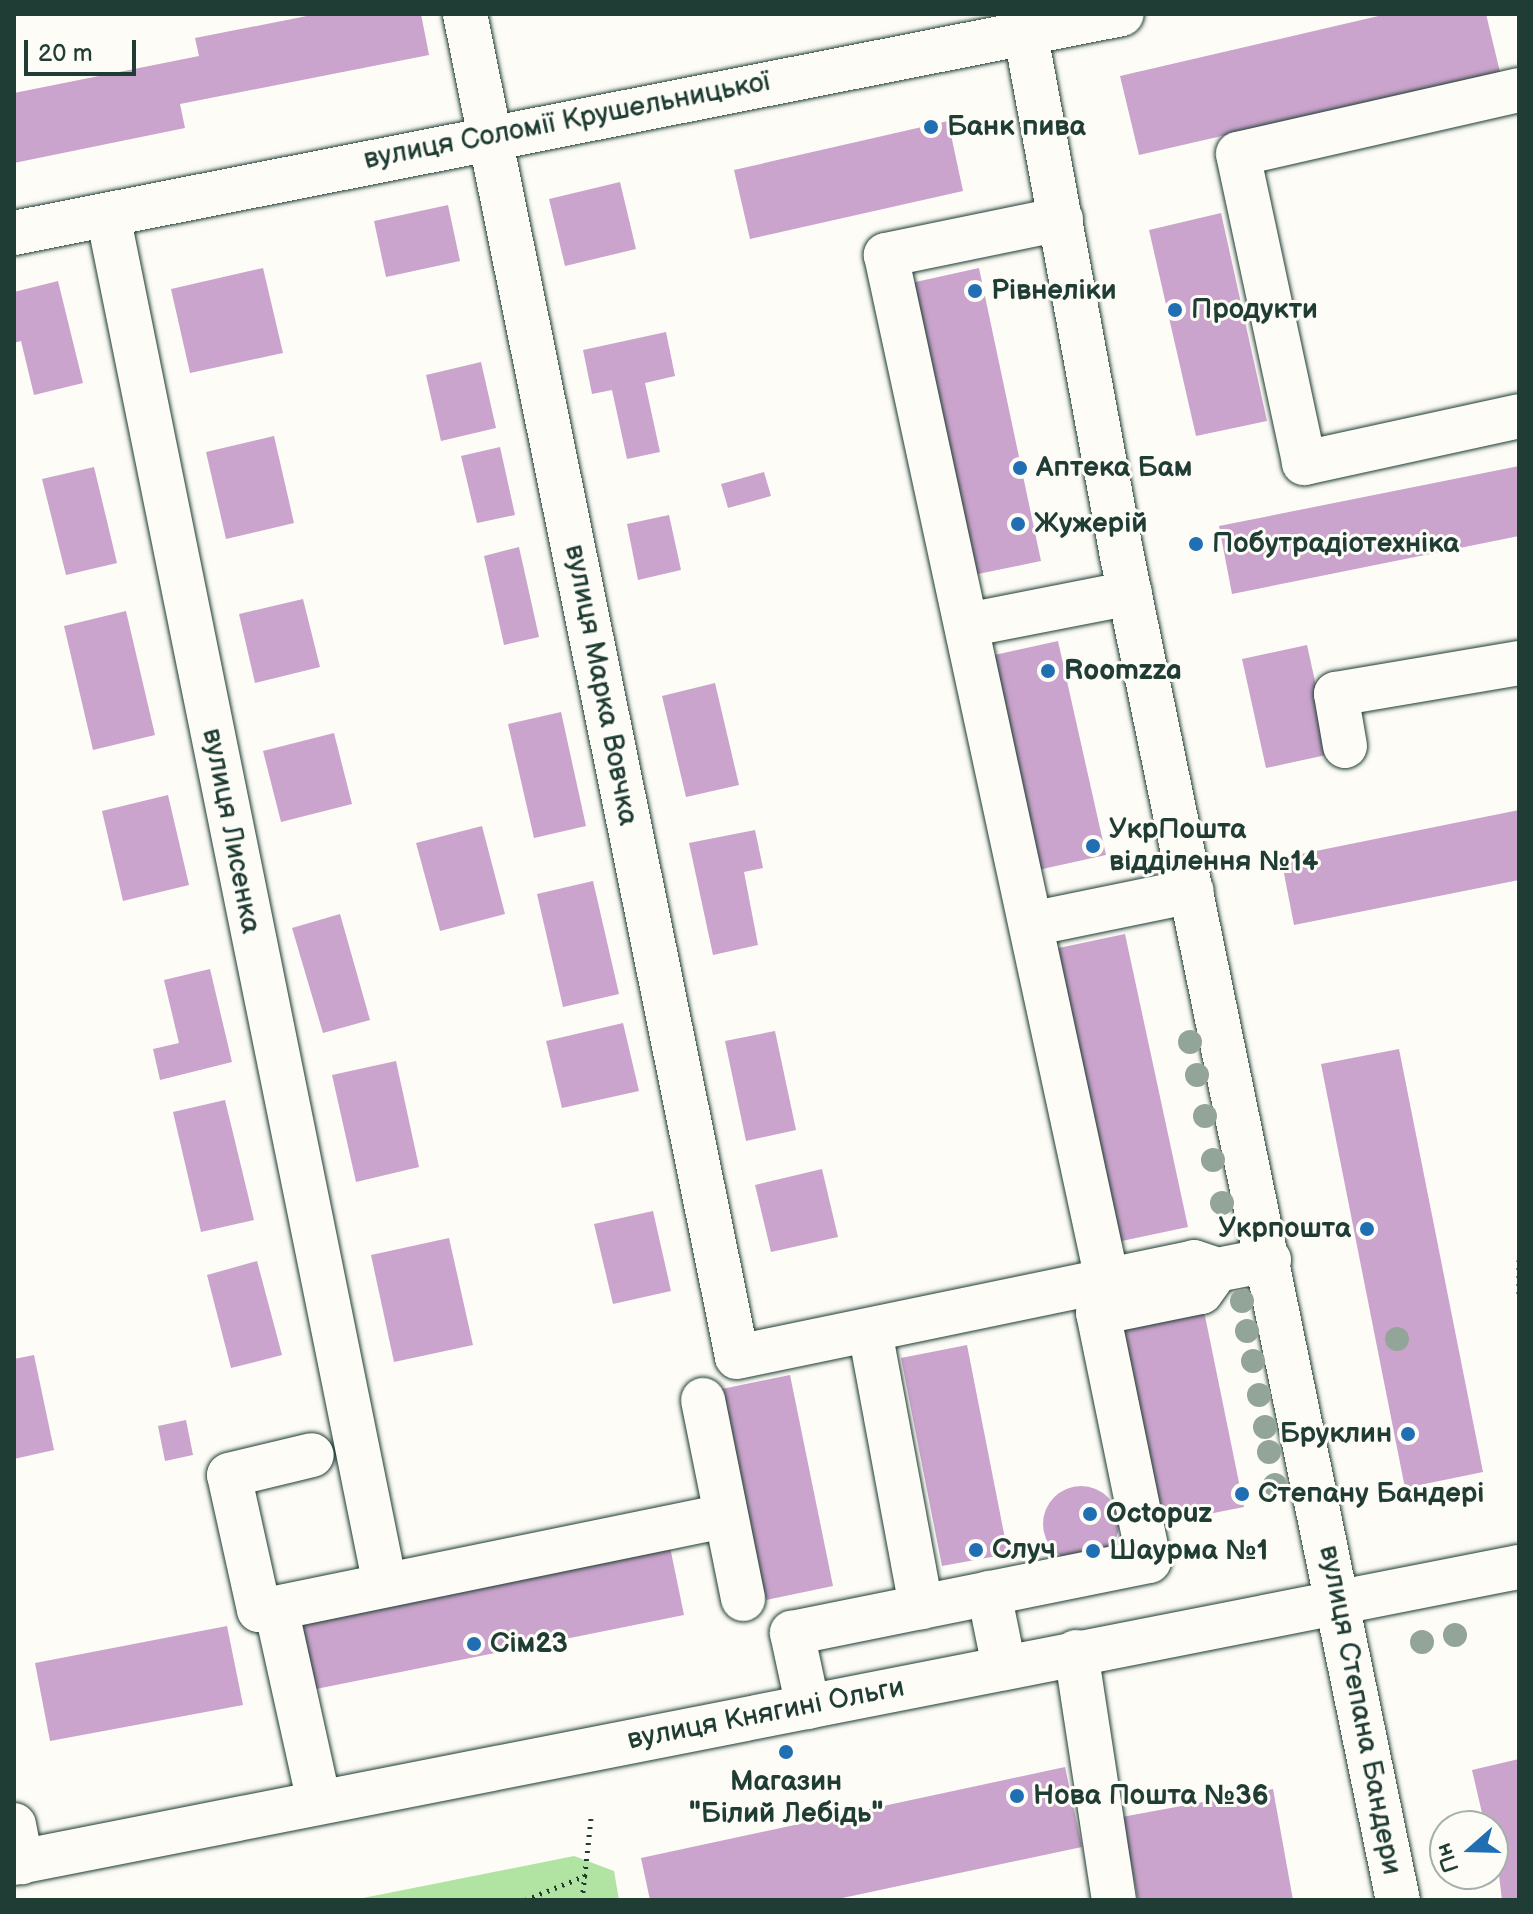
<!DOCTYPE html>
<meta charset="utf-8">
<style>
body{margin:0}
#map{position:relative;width:1533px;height:1914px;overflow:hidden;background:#fdfcf7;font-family:"Balsamiq Sans",sans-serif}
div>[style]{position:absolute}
.green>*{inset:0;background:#b1e3a3}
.building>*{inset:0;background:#caa4cc}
.round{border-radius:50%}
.path>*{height:5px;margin-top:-2.5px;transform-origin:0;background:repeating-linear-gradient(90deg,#1f3d34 0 2px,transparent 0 8px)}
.roads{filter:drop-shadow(0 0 2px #1f3d34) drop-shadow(0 0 2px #1f3d34)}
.minor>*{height:44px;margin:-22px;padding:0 22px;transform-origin:22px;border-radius:22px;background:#fdfcf7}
.major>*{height:44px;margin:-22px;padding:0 22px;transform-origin:22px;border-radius:22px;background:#fdfcf7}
.trees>*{width:24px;height:24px;margin:-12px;border-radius:50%;background:#93a598}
.dots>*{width:22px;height:22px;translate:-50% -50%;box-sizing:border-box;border:4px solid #fdfcf7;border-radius:50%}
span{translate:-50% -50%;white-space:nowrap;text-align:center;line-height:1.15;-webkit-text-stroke:6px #fdfcf7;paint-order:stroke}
.street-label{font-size:28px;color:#1f3d34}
.poi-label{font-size:28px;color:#1f3d34;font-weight:700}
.left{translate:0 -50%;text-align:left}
.right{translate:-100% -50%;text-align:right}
.frame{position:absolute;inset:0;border:16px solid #1f3d34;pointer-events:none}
.north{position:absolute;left:1429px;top:1810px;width:80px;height:80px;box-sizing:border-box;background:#fdfcf7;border:2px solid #a4b0a9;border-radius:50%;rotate:250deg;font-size:22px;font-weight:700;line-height:32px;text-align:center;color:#1f3d34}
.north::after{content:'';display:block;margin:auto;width:28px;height:36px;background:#1f6fb2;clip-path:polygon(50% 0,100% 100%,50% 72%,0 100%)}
.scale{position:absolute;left:24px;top:40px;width:112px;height:36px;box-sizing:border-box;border:4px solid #1f3d34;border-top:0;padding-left:10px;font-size:24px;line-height:28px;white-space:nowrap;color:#1f3d34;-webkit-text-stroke:6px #fdfcf7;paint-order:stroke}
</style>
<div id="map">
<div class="green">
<i style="clip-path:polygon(574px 1856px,614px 1871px,619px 1900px,353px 1900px)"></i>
</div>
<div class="building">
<i style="clip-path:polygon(317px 14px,421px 14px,429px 55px,180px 104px,185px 128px,14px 163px,14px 93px,199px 56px,195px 38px)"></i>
<i style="clip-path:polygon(1387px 14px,1486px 14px,1500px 72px,1139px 155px,1120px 76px)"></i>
<i style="clip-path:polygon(948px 121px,963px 191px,750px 239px,734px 170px)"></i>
<i style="clip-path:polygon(620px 182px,636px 249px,565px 266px,549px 199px)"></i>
<i style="clip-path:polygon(448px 205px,460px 261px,386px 277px,374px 221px)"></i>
<i style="clip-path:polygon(1221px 213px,1267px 421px,1196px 436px,1149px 230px)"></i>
<i style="clip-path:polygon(263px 268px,283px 353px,190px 373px,171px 289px)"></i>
<i style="clip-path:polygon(979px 268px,1041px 561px,973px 575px,911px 283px)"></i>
<i style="clip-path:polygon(58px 281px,83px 383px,34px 395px,21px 341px,14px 343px,14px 292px)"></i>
<i style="clip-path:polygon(666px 332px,675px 376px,645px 383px,660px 452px,627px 459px,612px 390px,592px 394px,583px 350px)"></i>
<i style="clip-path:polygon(481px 362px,496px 428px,441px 441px,426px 375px)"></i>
<i style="clip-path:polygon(274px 436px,294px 523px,226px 539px,206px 452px)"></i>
<i style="clip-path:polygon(500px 447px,515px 515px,477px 523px,461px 456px)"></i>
<i style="clip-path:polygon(1519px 466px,1519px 536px,1232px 594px,1219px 526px)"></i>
<i style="clip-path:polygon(94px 467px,117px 563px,66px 575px,42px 479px)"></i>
<i style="clip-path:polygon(764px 472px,771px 496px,728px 508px,721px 484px)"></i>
<i style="clip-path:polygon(669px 515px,681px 570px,638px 580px,627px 524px)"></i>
<i style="clip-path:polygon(519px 547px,539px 637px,504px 645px,484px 556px)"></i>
<i style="clip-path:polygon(303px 599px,320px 667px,255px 683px,239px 614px)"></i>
<i style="clip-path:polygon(126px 611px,155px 735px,93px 750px,64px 626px)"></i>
<i style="clip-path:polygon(1058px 641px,1106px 855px,1038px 870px,990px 656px)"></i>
<i style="clip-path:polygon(1307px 645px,1331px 754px,1266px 768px,1242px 659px)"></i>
<i style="clip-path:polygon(715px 683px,739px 785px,686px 797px,662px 696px)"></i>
<i style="clip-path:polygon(561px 712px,586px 826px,534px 838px,508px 724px)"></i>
<i style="clip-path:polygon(334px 733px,352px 804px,281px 822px,263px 751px)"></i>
<i style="clip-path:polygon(168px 795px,189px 885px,123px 901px,102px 811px)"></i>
<i style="clip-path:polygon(1519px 810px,1519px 880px,1294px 925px,1281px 858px)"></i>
<i style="clip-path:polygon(482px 826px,505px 914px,440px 931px,416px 843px)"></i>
<i style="clip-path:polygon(755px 830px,763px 868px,744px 872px,758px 945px,713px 955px,689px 843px)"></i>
<i style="clip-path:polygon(593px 881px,619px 994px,563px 1007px,537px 894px)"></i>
<i style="clip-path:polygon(340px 914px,370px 1020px,323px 1033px,292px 928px)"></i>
<i style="clip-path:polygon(1125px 934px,1188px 1227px,1117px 1242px,1054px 949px)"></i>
<i style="clip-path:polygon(210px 969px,232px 1062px,160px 1080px,153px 1049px,179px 1043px,164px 980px)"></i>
<i style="clip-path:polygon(623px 1023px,639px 1091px,562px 1108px,546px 1041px)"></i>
<i style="clip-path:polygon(775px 1031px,796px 1130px,746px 1141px,725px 1041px)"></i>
<i style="clip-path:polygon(1399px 1049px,1483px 1472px,1405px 1488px,1321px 1064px)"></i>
<i style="clip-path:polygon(396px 1061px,419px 1167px,356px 1182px,332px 1075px)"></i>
<i style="clip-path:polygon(225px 1100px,254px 1220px,201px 1232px,173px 1112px)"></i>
<i style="clip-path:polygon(822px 1169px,838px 1237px,771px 1252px,755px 1185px)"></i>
<i style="clip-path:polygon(653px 1211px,671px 1291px,613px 1304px,594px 1224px)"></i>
<i style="clip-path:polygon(449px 1238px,473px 1345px,394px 1362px,371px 1255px)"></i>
<i style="clip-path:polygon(257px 1261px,282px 1355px,231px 1368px,207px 1275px)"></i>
<i style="clip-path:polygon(1204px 1311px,1244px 1507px,1163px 1523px,1123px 1327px)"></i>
<i style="clip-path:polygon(967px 1345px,1008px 1554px,942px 1566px,901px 1358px)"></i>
<i style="clip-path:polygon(34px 1355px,54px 1450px,14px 1459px,14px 1359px)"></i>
<i style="clip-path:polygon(790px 1375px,833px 1586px,766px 1600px,722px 1389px)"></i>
<i style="clip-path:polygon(186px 1420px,193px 1455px,165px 1461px,158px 1426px)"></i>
<i class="round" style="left:1043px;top:1486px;width:76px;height:76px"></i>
<i style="clip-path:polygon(670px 1547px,684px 1615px,311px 1690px,298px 1621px)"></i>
<i style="clip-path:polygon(227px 1626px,243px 1705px,50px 1741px,35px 1663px)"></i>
<i style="clip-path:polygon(1519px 1759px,1519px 1900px,1502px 1900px,1493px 1826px,1485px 1826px,1472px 1770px)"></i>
<i style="clip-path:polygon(1065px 1767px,1082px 1847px,833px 1900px,650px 1900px,641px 1858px)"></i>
<i style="clip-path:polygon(1273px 1789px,1293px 1900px,1138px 1900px,1122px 1817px)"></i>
</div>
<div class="path">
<i style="left:1519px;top:1260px;width:36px;rotate:90deg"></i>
<i style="left:525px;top:1900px;width:67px;rotate:-22deg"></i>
<i style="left:582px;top:1900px;width:82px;rotate:-83.7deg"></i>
</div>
<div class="roads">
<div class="minor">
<i style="left:465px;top:14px;width:1370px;rotate:78.55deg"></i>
<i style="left:737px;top:1357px;width:467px;rotate:-11.7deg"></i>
<i style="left:1194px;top:1262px;width:24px;rotate:19deg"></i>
<i style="left:1217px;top:1270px;width:53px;rotate:-10.9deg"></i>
<i style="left:1519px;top:90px;width:288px;rotate:167.2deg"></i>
<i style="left:1238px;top:154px;width:316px;rotate:77.9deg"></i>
<i style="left:1304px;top:463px;width:220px;rotate:-12.3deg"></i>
<i style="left:108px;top:215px;width:1398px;rotate:78.57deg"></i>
<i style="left:1061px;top:219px;width:179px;rotate:168.4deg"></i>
<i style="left:886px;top:255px;width:1049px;rotate:77.83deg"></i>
<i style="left:14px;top:233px;width:1129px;rotate:-11.18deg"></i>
<i style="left:967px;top:625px;width:166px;rotate:-11.1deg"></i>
<i style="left:1345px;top:746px;width:53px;rotate:-99.8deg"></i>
<i style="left:1336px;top:694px;width:186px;rotate:-9.6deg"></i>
<i style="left:1031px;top:924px;width:164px;rotate:-11.6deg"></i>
<i style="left:870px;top:1331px;width:281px;rotate:79.5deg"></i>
<i style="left:703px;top:1400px;width:203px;rotate:78.6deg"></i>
<i style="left:989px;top:1593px;width:76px;rotate:78.5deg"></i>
<i style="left:276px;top:1608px;width:17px;rotate:173deg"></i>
<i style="left:259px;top:1610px;width:138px;rotate:-102.5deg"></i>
<i style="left:229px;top:1475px;width:85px;rotate:-13.5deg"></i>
<i style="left:1076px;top:1652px;width:251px;rotate:81.3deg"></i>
<i style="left:808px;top:1707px;width:76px;rotate:-102.2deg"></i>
<i style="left:792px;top:1633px;width:364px;rotate:-11.4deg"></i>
<i style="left:1149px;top:1561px;width:253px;rotate:-101.6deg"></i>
<i style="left:1098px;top:1313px;width:105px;rotate:-11.5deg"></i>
<i style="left:1201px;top:1292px;width:27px;rotate:-54deg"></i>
<i style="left:319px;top:1802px;width:199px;rotate:-102.5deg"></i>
<i style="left:276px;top:1608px;width:458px;rotate:-11.6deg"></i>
<i style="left:14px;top:1825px;width:38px;rotate:79deg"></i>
<i style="left:14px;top:1863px;width:1534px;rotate:-11.13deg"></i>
</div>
<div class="major">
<i style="left:1022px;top:14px;width:551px;rotate:79.55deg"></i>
<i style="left:1122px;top:556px;width:1372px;rotate:78.4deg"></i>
</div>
</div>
<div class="trees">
<i style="left:1190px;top:1042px"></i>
<i style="left:1197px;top:1075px"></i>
<i style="left:1205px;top:1116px"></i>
<i style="left:1213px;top:1160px"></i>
<i style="left:1222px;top:1203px"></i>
<i style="left:1242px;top:1301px"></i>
<i style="left:1247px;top:1331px"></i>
<i style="left:1397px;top:1339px"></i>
<i style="left:1253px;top:1361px"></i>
<i style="left:1259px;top:1395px"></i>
<i style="left:1265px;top:1427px"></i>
<i style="left:1269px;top:1452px"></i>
<i style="left:1275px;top:1485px"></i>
<i style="left:1455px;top:1635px"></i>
<i style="left:1422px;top:1642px"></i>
</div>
<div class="dots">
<i style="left:931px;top:127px;background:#1f6fb2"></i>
<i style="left:975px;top:291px;background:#1f6fb2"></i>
<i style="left:1175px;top:310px;background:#1f6fb2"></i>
<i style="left:1020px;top:468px;background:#1f6fb2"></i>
<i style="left:1018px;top:524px;background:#1f6fb2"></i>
<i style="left:1196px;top:544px;background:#1f6fb2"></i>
<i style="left:1048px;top:671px;background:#1f6fb2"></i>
<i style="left:1093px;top:846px;background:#1f6fb2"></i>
<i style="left:1367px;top:1229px;background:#1f6fb2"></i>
<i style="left:1408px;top:1434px;background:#1f6fb2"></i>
<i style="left:1242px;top:1494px;background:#1f6fb2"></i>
<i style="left:1090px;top:1514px;background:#1f6fb2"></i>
<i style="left:976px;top:1550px;background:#1f6fb2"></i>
<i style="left:1093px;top:1551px;background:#1f6fb2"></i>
<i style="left:474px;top:1644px;background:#1f6fb2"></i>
<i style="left:786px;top:1752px;background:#1f6fb2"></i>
<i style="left:1017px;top:1796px;background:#1f6fb2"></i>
</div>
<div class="street-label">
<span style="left:567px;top:121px;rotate:-11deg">вулиця Соломії Крушельницької</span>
<span style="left:601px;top:685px;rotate:79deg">вулиця Марка Вовчка</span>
<span style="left:231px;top:831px;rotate:79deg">вулиця Лисенка</span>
<span style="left:1360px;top:1710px;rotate:79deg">вулиця Степана Бандери</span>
<span style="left:766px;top:1714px;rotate:-11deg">вулиця Княгині Ольги</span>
</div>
<div class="poi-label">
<span class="left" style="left:947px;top:127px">Банк пива</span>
<span class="left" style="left:991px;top:291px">Рівнеліки</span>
<span class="left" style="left:1191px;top:310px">Продукти</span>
<span class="left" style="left:1036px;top:468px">Аптека Бам</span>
<span class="left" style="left:1034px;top:524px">Жужерій</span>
<span class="left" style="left:1212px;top:544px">Побутрадіотехніка</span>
<span class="left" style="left:1064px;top:671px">Roomzza</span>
<span class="left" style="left:1109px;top:846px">УкрПошта<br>відділення №14</span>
<span class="right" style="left:1351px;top:1229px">Укрпошта</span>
<span class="right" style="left:1392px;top:1434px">Бруклин</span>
<span class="left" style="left:1258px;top:1494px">Степану Бандері</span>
<span class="left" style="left:1106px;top:1514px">Octopuz</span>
<span class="left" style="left:992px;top:1550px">Случ</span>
<span class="left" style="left:1109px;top:1551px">Шаурма №1</span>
<span class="left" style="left:490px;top:1644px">Сім23</span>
<span style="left:786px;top:1798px">Магазин<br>"Білий Лебідь"</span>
<span class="left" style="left:1033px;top:1796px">Нова Пошта №36</span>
</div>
<div class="frame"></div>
<div class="north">Пн</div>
<div class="scale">20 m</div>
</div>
